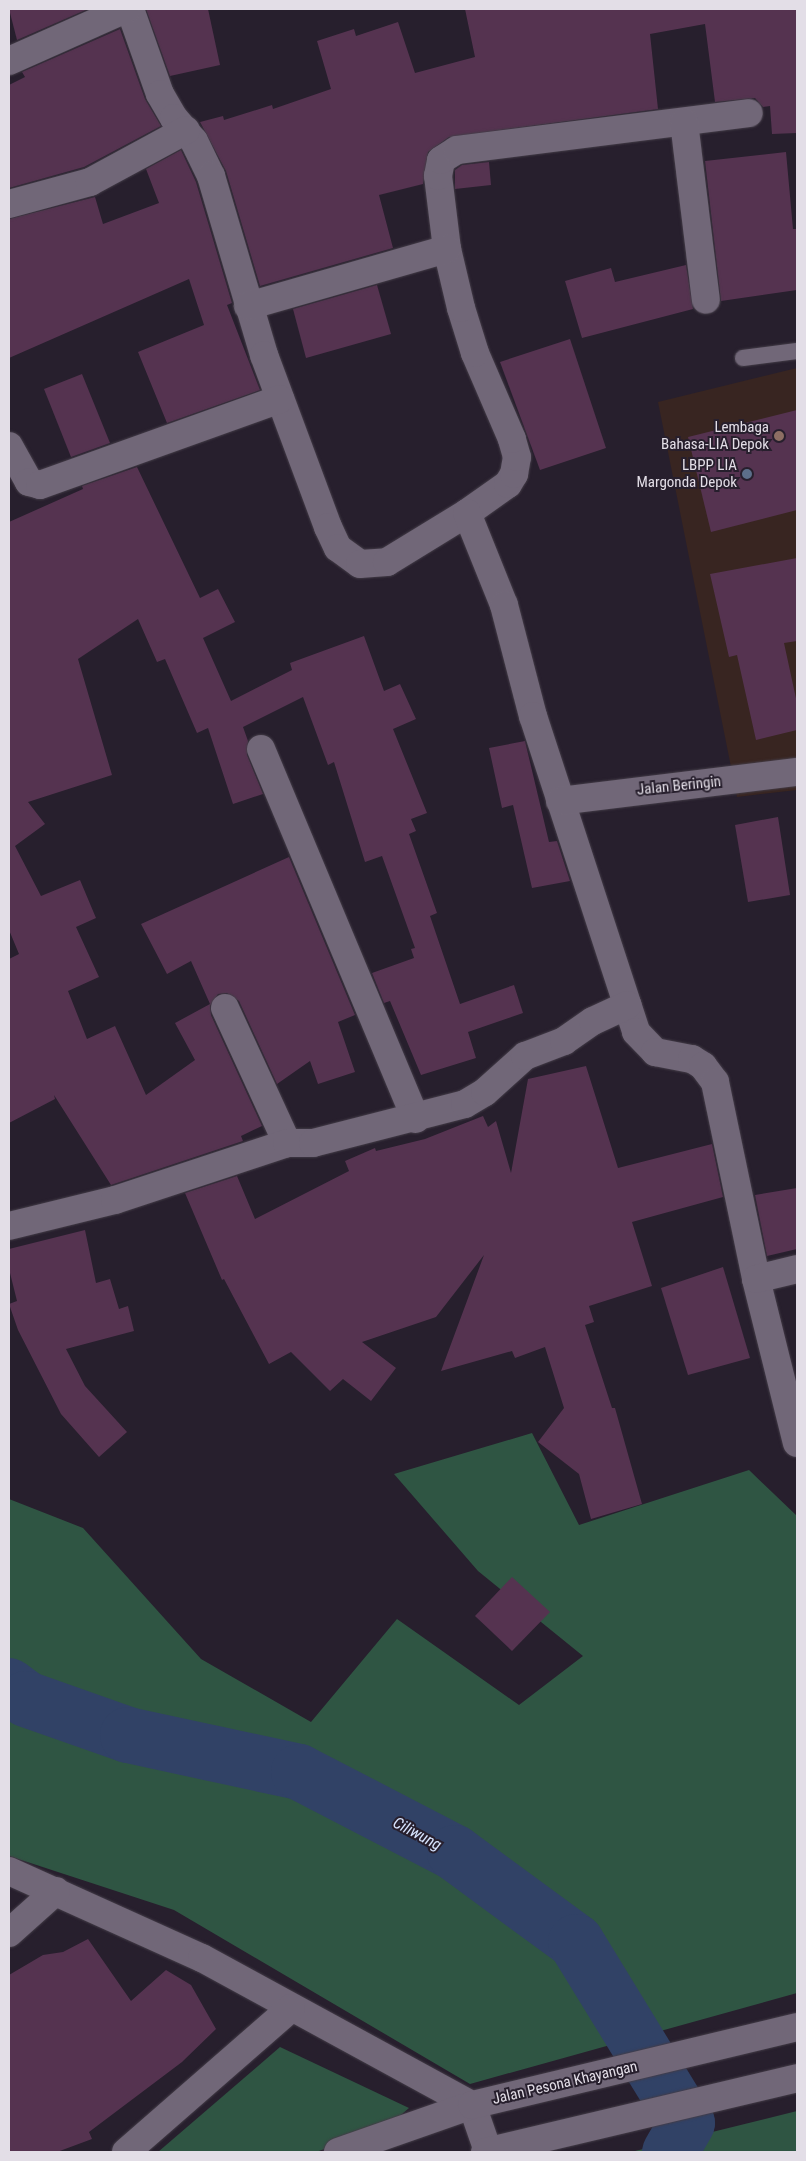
<!DOCTYPE html>
<style>
body{margin:0}
#map{position:relative;width:806px;height:2161px;overflow:hidden;background:#271f2d;font-family:"Roboto Condensed",sans-serif}
div>[style]{position:absolute}
.commercial>*{inset:0;background:#382521}
.green>*{inset:0;background:#2f5543}
.river>*{height:56px;margin:-28px;padding:0 28px;transform-origin:28px;border-radius:28px;background:#314266}
.building>*{inset:0;background:#553350}
.roads{filter:drop-shadow(0 0 1px #433c47) drop-shadow(0 0 1px #433c47)}
.lane>*{height:16px;margin:-8px;padding:0 8px;transform-origin:8px;border-radius:8px;background:#716778}
.street>*{height:28px;margin:-14px;padding:0 14px;transform-origin:14px;border-radius:14px;background:#716778}
.dots>*{width:14px;height:14px;translate:-50% -50%;box-sizing:border-box;border:2px solid #271f2d;border-radius:50%}
span{translate:-50% -50%;white-space:nowrap;text-align:center;line-height:1.15;-webkit-text-stroke:4px #271f2d;paint-order:stroke}
.poi-label{font-size:15px;color:#e3dee7}
.right{translate:-100% -50%;text-align:right}
.street-label{font-size:15px;color:#e3dee7}
.water-label{font-size:16px;color:#d8e5ff;font-style:italic}
.frame{position:absolute;inset:0;border:10px solid #e3dee7;pointer-events:none}
</style>
<div id="map">
<div class="commercial">
<i style="clip-path:polygon(797px 368px,797px 790px,737px 797px,658px 402px)"></i>
</div>
<div class="green">
<i style="clip-path:polygon(532px 1433px,579px 1525px,749px 1470px,797px 1516px,797px 1993px,470px 2084px,174px 1910px,9px 1856px,9px 1499px,83px 1528px,201px 1659px,311px 1722px,397px 1619px,519px 1705px,583px 1656px,478px 1571px,394px 1474px)"></i>
<i style="clip-path:polygon(280px 2047px,409px 2108px,387px 2127px,316px 2152px,158px 2152px)"></i>
<i style="clip-path:polygon(797px 2111px,797px 2152px,631px 2152px)"></i>
</div>
<div class="river">
<i style="left:9px;top:1686px;width:21px;rotate:37deg"></i>
<i style="left:26px;top:1699px;width:108px;rotate:19.4deg"></i>
<i style="left:128px;top:1735px;width:175px;rotate:12.2deg"></i>
<i style="left:299px;top:1772px;width:176px;rotate:27.4deg"></i>
<i style="left:455px;top:1853px;width:150px;rotate:36.3deg"></i>
<i style="left:576px;top:1942px;width:212px;rotate:58.5deg"></i>
<i style="left:687px;top:2123px;width:34px;rotate:120deg"></i>
</div>
<div class="building">
<i style="clip-path:polygon(9px 9px,88px 9px,17px 40px)"></i>
<i style="clip-path:polygon(146px 9px,208px 9px,220px 65px,170px 76px)"></i>
<i style="clip-path:polygon(465px 9px,797px 9px,797px 133px,772px 134px,770px 106px,763px 107px,755px 98px,715px 102px,705px 24px,650px 34px,658px 109px,449px 137px,428px 152px,423px 184px,379px 195px,393px 248px,260px 286px,226px 171px,200px 122px,223px 116px,224px 120px,272px 105px,273px 109px,331px 89px,317px 41px,354px 29px,356px 36px,398px 22px,415px 73px,475px 57px)"></i>
<i style="clip-path:polygon(120px 29px,145px 99px,161px 126px,84px 167px,9px 188px,9px 85px,25px 77px,22px 72px)"></i>
<i style="clip-path:polygon(181px 150px,196px 182px,232px 303px,227px 305px,260px 390px,167px 423px,138px 352px,204px 325px,189px 279px,9px 358px,9px 219px,95px 197px,103px 224px,159px 203px,146px 169px)"></i>
<i style="clip-path:polygon(786px 152px,793px 229px,797px 229px,797px 290px,721px 301px,705px 161px)"></i>
<i style="clip-path:polygon(489px 162px,491px 185px,455px 189px,455px 170px,462px 165px)"></i>
<i style="clip-path:polygon(686px 265px,693px 309px,582px 338px,565px 281px,611px 268px,615px 282px)"></i>
<i style="clip-path:polygon(377px 285px,391px 334px,306px 358px,293px 309px)"></i>
<i style="clip-path:polygon(570px 339px,606px 448px,540px 470px,500px 362px)"></i>
<i style="clip-path:polygon(82px 374px,110px 443px,71px 457px,44px 389px)"></i>
<i style="clip-path:polygon(797px 410px,797px 510px,711px 532px,688px 437px)"></i>
<i style="clip-path:polygon(137px 467px,200px 598px,218px 589px,235px 622px,203px 638px,231px 701px,292px 670px,290px 663px,364px 636px,384px 691px,400px 684px,416px 719px,393px 729px,427px 813px,411px 819px,416px 831px,409px 834px,437px 913px,430px 916px,460px 1004px,514px 985px,523px 1013px,468px 1032px,476px 1058px,421px 1075px,390px 1001px,384px 1003px,372px 973px,414px 958px,411px 949px,415px 948px,382px 856px,365px 862px,334px 762px,328px 765px,303px 697px,243px 727px,248px 741px,247px 755px,263px 794px,233px 804px,208px 728px,197px 733px,165px 659px,157px 662px,138px 619px,78px 659px,112px 775px,28px 802px,45px 824px,15px 846px,41px 896px,80px 880px,96px 918px,76px 927px,99px 977px,68px 991px,87px 1039px,115px 1026px,146px 1095px,195px 1060px,175px 1023px,210px 1004px,191px 961px,167px 974px,141px 924px,289px 857px,355px 1015px,338px 1022px,355px 1072px,318px 1084px,310px 1061px,277px 1084px,239px 1001px,227px 993px,218px 994px,210px 1006px,211px 1015px,262px 1126px,241px 1136px,243px 1141px,111px 1185px,54px 1095px,55px 1099px,9px 1123px,9px 959px,19px 954px,9px 930px,9px 522px,83px 489px,82px 486px)"></i>
<i style="clip-path:polygon(797px 558px,797px 641px,784px 643px,797px 703px,797px 730px,756px 740px,737px 655px,729px 657px,710px 574px)"></i>
<i style="clip-path:polygon(525px 741px,549px 842px,557px 841px,570px 881px,532px 888px,513px 805px,502px 808px,489px 748px)"></i>
<i style="clip-path:polygon(778px 817px,790px 895px,748px 902px,735px 825px)"></i>
<i style="clip-path:polygon(586px 1066px,618px 1168px,712px 1144px,723px 1197px,632px 1222px,652px 1286px,589px 1306px,594px 1322px,585px 1325px,612px 1408px,615px 1408px,642px 1504px,591px 1519px,579px 1474px,538px 1442px,564px 1408px,545px 1347px,515px 1358px,512px 1351px,441px 1371px,484px 1255px,436px 1317px,362px 1342px,396px 1368px,371px 1401px,343px 1379px,330px 1391px,291px 1352px,269px 1364px,224px 1279px,222px 1280px,185px 1193px,237px 1176px,255px 1219px,349px 1171px,345px 1161px,375px 1148px,376px 1151px,425px 1139px,483px 1116px,488px 1127px,496px 1121px,511px 1173px,528px 1079px)"></i>
<i style="clip-path:polygon(797px 1188px,797px 1249px,767px 1256px,755px 1195px)"></i>
<i style="clip-path:polygon(85px 1230px,96px 1283px,110px 1279px,119px 1309px,128px 1306px,134px 1331px,66px 1349px,85px 1386px,127px 1432px,99px 1457px,61px 1414px,18px 1330px,9px 1304px,17px 1301px,9px 1269px,9px 1249px)"></i>
<i style="clip-path:polygon(723px 1267px,750px 1358px,688px 1375px,661px 1288px)"></i>
<i style="clip-path:polygon(512px 1577px,550px 1612px,512px 1651px,475px 1616px)"></i>
<i style="clip-path:polygon(88px 1939px,131px 2001px,166px 1970px,191px 1985px,216px 2029px,182px 2062px,89px 2132px,92px 2139px,57px 2152px,9px 2152px,9px 1975px,43px 1955px,63px 1952px)"></i>
</div>
<div class="roads">
<div class="lane">
<i style="left:743px;top:358px;width:54px;rotate:-7.4deg"></i>
</div>
<div class="street">
<i style="left:130px;top:9px;width:90px;rotate:70.6deg"></i>
<i style="left:160px;top:94px;width:28px;rotate:60deg"></i>
<i style="left:174px;top:118px;width:30px;rotate:49deg"></i>
<i style="left:194px;top:141px;width:39px;rotate:64deg"></i>
<i style="left:211px;top:176px;width:187px;rotate:73.5deg"></i>
<i style="left:264px;top:355px;width:184px;rotate:69.6deg"></i>
<i style="left:328px;top:527px;width:23px;rotate:65deg"></i>
<i style="left:338px;top:548px;width:27px;rotate:36deg"></i>
<i style="left:360px;top:564px;width:27px;rotate:-4deg"></i>
<i style="left:387px;top:562px;width:94px;rotate:-31.5deg"></i>
<i style="left:467px;top:513px;width:50px;rotate:-35.3deg"></i>
<i style="left:508px;top:484px;width:12px;rotate:-59deg"></i>
<i style="left:514px;top:474px;width:17px;rotate:-80deg"></i>
<i style="left:517px;top:457px;width:19px;rotate:-106deg"></i>
<i style="left:512px;top:439px;width:94px;rotate:-113.3deg"></i>
<i style="left:475px;top:353px;width:47px;rotate:-107.3deg"></i>
<i style="left:461px;top:308px;width:61px;rotate:-103.3deg"></i>
<i style="left:447px;top:249px;width:74px;rotate:-97deg"></i>
<i style="left:438px;top:176px;width:16px;rotate:-79deg"></i>
<i style="left:441px;top:160px;width:19px;rotate:-32deg"></i>
<i style="left:457px;top:150px;width:294px;rotate:-7.2deg"></i>
<i style="left:9px;top:61px;width:128px;rotate:-24deg"></i>
<i style="left:684px;top:122px;width:179px;rotate:83deg"></i>
<i style="left:9px;top:204px;width:84px;rotate:-15.2deg"></i>
<i style="left:90px;top:182px;width:109px;rotate:-28.4deg"></i>
<i style="left:248px;top:306px;width:207px;rotate:-16deg"></i>
<i style="left:9px;top:446px;width:41px;rotate:60.9deg"></i>
<i style="left:29px;top:482px;width:11px;rotate:15deg"></i>
<i style="left:40px;top:485px;width:255px;rotate:-19.7deg"></i>
<i style="left:467px;top:513px;width:99px;rotate:68.1deg"></i>
<i style="left:504px;top:605px;width:115px;rotate:75.4deg"></i>
<i style="left:533px;top:716px;width:332px;rotate:71.9deg"></i>
<i style="left:636px;top:1032px;width:28px;rotate:46deg"></i>
<i style="left:655px;top:1052px;width:38px;rotate:11deg"></i>
<i style="left:692px;top:1059px;width:13px;rotate:32deg"></i>
<i style="left:703px;top:1066px;width:20px;rotate:53deg"></i>
<i style="left:715px;top:1082px;width:201px;rotate:78.2deg"></i>
<i style="left:756px;top:1279px;width:169px;rotate:76deg"></i>
<i style="left:261px;top:749px;width:401px;rotate:67.3deg"></i>
<i style="left:560px;top:801px;width:239px;rotate:-7deg"></i>
<i style="left:225px;top:1008px;width:149px;rotate:65.3deg"></i>
<i style="left:9px;top:1226px;width:109px;rotate:-13.8deg"></i>
<i style="left:115px;top:1200px;width:181px;rotate:-18.3deg"></i>
<i style="left:287px;top:1143px;width:26px"></i>
<i style="left:313px;top:1143px;width:157px;rotate:-14.4deg"></i>
<i style="left:465px;top:1104px;width:23px;rotate:-31deg"></i>
<i style="left:485px;top:1092px;width:54px;rotate:-42deg"></i>
<i style="left:525px;top:1056px;width:42px;rotate:-21deg"></i>
<i style="left:564px;top:1041px;width:35px;rotate:-35deg"></i>
<i style="left:593px;top:1021px;width:38px;rotate:-25deg"></i>
<i style="left:756px;top:1279px;width:42px;rotate:-13.7deg"></i>
<i style="left:9px;top:1871px;width:212px;rotate:24.3deg"></i>
<i style="left:202px;top:1958px;width:307px;rotate:28.6deg"></i>
<i style="left:472px;top:2105px;width:49px;rotate:70.8deg"></i>
<i style="left:9px;top:1933px;width:63px;rotate:-41.8deg"></i>
<i style="left:126px;top:2152px;width:219px;rotate:-41.1deg"></i>
<i style="left:338px;top:2152px;width:142px;rotate:-19.3deg"></i>
<i style="left:472px;top:2105px;width:334px;rotate:-13.5deg"></i>
<i style="left:485px;top:2152px;width:321px;rotate:-13.3deg"></i>
</div>
</div>
<div class="dots">
<i style="left:779px;top:436px;background:#8d6e63"></i>
<i style="left:747px;top:474px;background:#5c6f8a"></i>
</div>
<div class="poi-label">
<span class="right" style="left:769px;top:436px">Lembaga<br>Bahasa-LIA Depok</span>
<span class="right" style="left:737px;top:474px">LBPP LIA<br>Margonda Depok</span>
</div>
<div class="street-label">
<span style="left:679px;top:786px;rotate:-6deg">Jalan Beringin</span>
<span style="left:565px;top:2083px;rotate:-13deg">Jalan Pesona Khayangan</span>
</div>
<div class="water-label">
<span style="left:417px;top:1834px;rotate:28deg">Ciliwung</span>
</div>
<div class="frame"></div>
</div>
